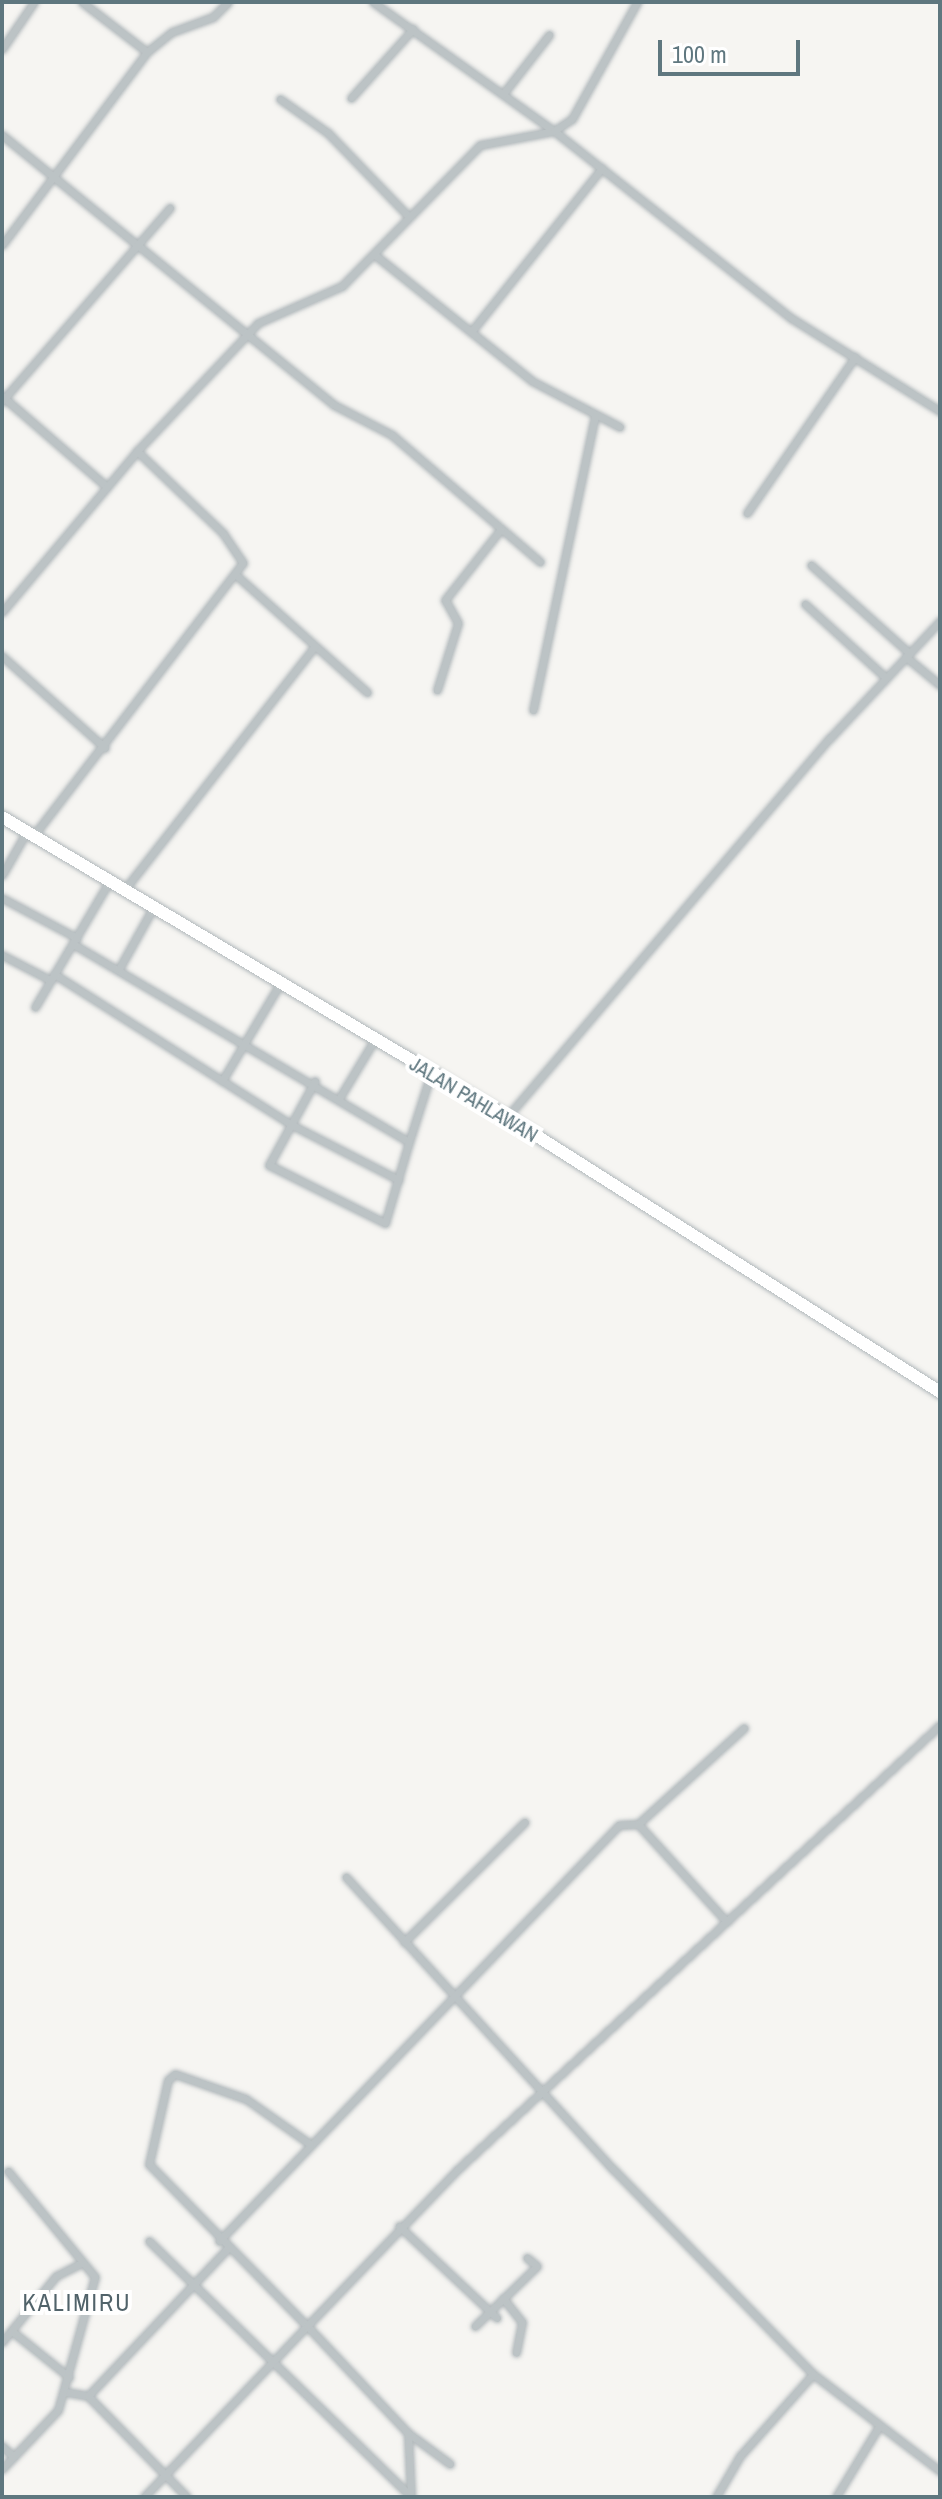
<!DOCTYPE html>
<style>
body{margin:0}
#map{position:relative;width:942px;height:2499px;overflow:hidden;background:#f6f5f2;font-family:"Archivo Narrow",sans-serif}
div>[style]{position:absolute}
.roads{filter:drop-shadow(0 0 2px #b1b8bb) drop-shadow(0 0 2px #b1b8bb)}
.minor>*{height:7px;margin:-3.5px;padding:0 3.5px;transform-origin:3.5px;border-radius:3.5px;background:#bcc3c5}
.primary>*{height:12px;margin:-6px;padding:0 6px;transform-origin:6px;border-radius:6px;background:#fff}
span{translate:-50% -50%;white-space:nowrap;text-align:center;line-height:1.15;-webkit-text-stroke:8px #fff;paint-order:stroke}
.street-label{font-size:20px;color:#5f777f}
.quarter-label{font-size:24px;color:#51636a;letter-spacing:2px}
.frame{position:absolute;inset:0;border:4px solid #5f777f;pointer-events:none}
.scale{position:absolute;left:658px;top:40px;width:142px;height:36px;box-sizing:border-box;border:4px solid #5f777f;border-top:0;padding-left:10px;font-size:24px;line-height:28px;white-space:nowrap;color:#5f777f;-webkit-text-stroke:6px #fff;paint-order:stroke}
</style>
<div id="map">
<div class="roads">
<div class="minor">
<i style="left:82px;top:2px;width:82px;rotate:37.6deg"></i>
<i style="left:373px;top:2px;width:222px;rotate:35.5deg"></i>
<i style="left:554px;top:131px;width:302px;rotate:38.3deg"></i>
<i style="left:791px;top:318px;width:176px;rotate:32deg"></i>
<i style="left:2px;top:49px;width:57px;rotate:-55.8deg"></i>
<i style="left:503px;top:94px;width:75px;rotate:-52.1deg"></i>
<i style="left:351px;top:98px;width:93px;rotate:-48.1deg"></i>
<i style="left:280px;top:99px;width:59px;rotate:35.3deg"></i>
<i style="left:328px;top:133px;width:117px;rotate:46deg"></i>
<i style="left:2px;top:135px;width:428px;rotate:39.1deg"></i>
<i style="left:334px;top:405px;width:65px;rotate:27.3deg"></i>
<i style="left:392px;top:435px;width:195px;rotate:40.6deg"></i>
<i style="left:2px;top:245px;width:241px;rotate:-53.1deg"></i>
<i style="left:147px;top:52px;width:32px;rotate:-39deg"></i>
<i style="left:172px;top:32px;width:44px;rotate:-20.1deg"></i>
<i style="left:213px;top:17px;width:21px;rotate:-45deg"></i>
<i style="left:375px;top:255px;width:201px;rotate:38.7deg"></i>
<i style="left:532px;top:381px;width:99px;rotate:27.6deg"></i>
<i style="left:471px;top:332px;width:210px;rotate:-51.4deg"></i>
<i style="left:2px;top:396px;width:139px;rotate:40.9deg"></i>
<i style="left:2px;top:401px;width:256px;rotate:-49deg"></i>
<i style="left:747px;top:513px;width:190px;rotate:-55.3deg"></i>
<i style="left:811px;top:565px;width:132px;rotate:41.9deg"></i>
<i style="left:236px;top:575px;width:176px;rotate:41.8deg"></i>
<i style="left:805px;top:604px;width:110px;rotate:42.4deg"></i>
<i style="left:2px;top:612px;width:210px;rotate:-50deg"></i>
<i style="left:137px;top:451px;width:176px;rotate:-46.6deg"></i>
<i style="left:258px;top:323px;width:92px;rotate:-23.8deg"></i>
<i style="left:342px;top:286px;width:197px;rotate:-45.6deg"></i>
<i style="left:480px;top:145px;width:75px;rotate:-10.7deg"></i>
<i style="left:554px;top:131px;width:22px;rotate:-34deg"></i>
<i style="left:572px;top:119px;width:134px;rotate:-60.9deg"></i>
<i style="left:2px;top:656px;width:138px;rotate:41.8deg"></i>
<i style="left:906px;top:657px;width:44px;rotate:39.5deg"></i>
<i style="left:437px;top:690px;width:70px;rotate:-72.6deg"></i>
<i style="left:458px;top:623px;width:26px;rotate:-119deg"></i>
<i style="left:445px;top:600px;width:89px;rotate:-51.8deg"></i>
<i style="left:533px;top:710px;width:300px;rotate:-78.1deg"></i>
<i style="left:34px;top:835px;width:343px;rotate:-52.5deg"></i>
<i style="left:243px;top:563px;width:36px;rotate:-124deg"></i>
<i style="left:223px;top:533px;width:119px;rotate:-136.4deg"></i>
<i style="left:2px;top:875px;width:51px;rotate:-60.4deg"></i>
<i style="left:125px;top:889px;width:308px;rotate:-52deg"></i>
<i style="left:2px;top:898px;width:85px;rotate:28.1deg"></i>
<i style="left:73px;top:944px;width:390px;rotate:30.5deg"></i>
<i style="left:409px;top:1142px;width:72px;rotate:-72.3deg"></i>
<i style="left:2px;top:955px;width:54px;rotate:27.5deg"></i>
<i style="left:119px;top:969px;width:72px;rotate:-60.9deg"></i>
<i style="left:54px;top:974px;width:282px;rotate:32.4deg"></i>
<i style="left:292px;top:1125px;width:120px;rotate:27.2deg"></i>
<i style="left:35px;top:1007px;width:147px;rotate:-59.4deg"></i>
<i style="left:222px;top:1081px;width:115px;rotate:-59.2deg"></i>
<i style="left:315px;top:1081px;width:96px;rotate:118.7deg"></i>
<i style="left:269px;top:1165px;width:130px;rotate:26.6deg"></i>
<i style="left:385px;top:1223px;width:84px;rotate:-73.5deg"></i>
<i style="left:340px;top:1097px;width:68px;rotate:-58.9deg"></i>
<i style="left:507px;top:1117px;width:498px;rotate:-49.6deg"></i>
<i style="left:830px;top:738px;width:161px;rotate:-46.8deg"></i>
<i style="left:638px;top:1824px;width:143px;rotate:-42.2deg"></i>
<i style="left:346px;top:1877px;width:396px;rotate:47.6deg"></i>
<i style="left:613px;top:2169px;width:286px;rotate:45.7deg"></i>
<i style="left:813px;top:2374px;width:160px;rotate:37.4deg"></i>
<i style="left:404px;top:1942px;width:170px;rotate:-44.8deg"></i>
<i style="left:399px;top:2226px;width:134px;rotate:43.2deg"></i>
<i style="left:149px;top:2241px;width:361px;rotate:44.3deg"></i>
<i style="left:219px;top:2241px;width:577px;rotate:-46.12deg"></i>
<i style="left:619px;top:1825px;width:19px;rotate:-3deg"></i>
<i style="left:638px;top:1824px;width:132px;rotate:47.8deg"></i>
<i style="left:503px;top:2298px;width:31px;rotate:52deg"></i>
<i style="left:522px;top:2322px;width:31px;rotate:101deg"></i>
<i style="left:475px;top:2326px;width:86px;rotate:-44.1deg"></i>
<i style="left:537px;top:2266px;width:13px;rotate:-141deg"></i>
<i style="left:13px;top:2332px;width:72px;rotate:38.8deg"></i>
<i style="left:2px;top:2342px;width:85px;rotate:-50.7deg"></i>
<i style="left:56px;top:2276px;width:30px;rotate:-27deg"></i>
<i style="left:66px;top:2392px;width:22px;rotate:10deg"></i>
<i style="left:88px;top:2396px;width:202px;rotate:-46.6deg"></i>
<i style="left:88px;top:2396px;width:141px;rotate:45.6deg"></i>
<i style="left:408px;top:2433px;width:52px;rotate:36.4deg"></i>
<i style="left:2px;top:2446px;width:16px;rotate:43deg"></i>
<i style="left:2px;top:2469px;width:81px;rotate:-46.5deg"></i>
<i style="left:58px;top:2410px;width:138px;rotate:-74.5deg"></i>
<i style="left:95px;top:2277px;width:137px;rotate:-129.4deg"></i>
<i style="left:144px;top:2497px;width:236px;rotate:-46.4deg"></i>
<i style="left:307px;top:2326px;width:226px;rotate:-134.3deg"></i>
<i style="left:149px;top:2164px;width:86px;rotate:-77.3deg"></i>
<i style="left:168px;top:2080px;width:9px;rotate:-41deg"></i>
<i style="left:175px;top:2074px;width:75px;rotate:19.4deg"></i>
<i style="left:246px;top:2099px;width:78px;rotate:35.1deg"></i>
<i style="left:411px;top:2497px;width:64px;rotate:-92.7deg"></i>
<i style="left:408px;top:2433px;width:147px;rotate:-133.3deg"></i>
<i style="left:307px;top:2326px;width:218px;rotate:-46.1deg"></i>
<i style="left:458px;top:2169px;width:655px;rotate:-42.65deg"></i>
<i style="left:716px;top:2497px;width:48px;rotate:-59.7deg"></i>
<i style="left:740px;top:2456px;width:110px;rotate:-48.3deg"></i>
<i style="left:836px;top:2497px;width:81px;rotate:-58.7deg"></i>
</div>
<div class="primary">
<i style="left:2px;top:817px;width:587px;rotate:30.71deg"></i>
<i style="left:507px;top:1117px;width:513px;rotate:32.42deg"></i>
</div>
</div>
<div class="street-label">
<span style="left:474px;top:1099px;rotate:31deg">JALAN PAHLAWAN</span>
</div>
<div class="quarter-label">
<span style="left:77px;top:2303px">KALIMIRU</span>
</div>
<div class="frame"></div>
<div class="scale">100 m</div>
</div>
